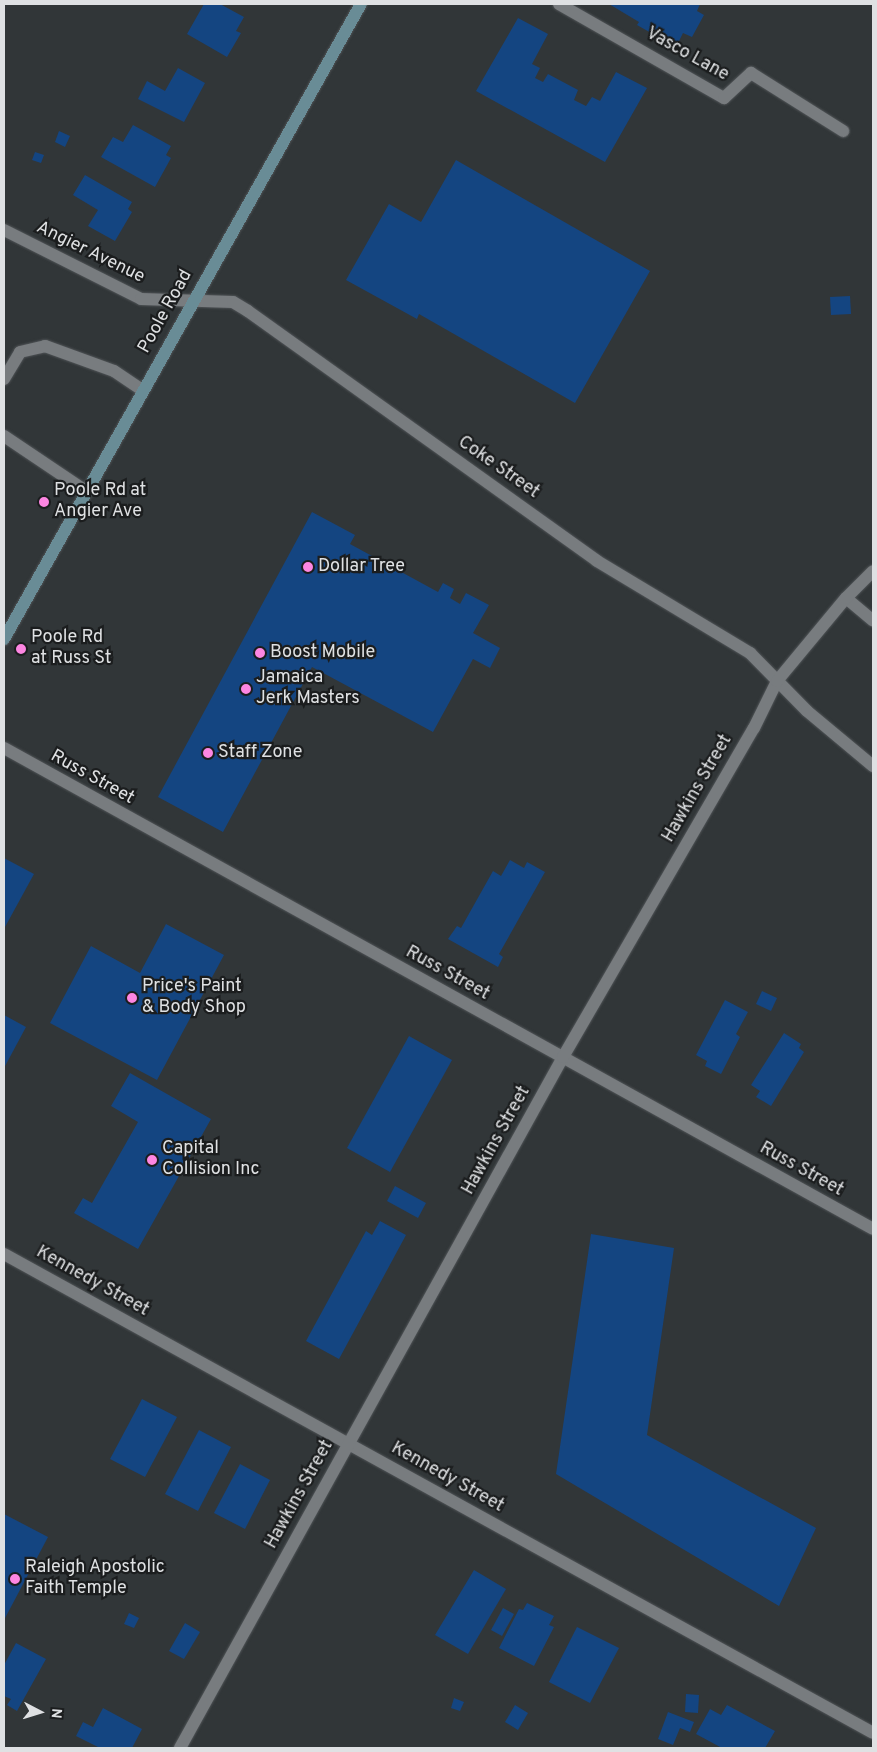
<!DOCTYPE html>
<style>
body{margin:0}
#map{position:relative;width:877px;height:1752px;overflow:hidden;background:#313638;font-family:Overpass,sans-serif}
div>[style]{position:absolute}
.building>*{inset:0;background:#144581}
.roads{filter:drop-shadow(0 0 1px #505457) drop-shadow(0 0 1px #505457)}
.service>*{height:12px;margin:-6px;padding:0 6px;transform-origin:6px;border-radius:6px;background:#787c7f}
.minor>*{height:12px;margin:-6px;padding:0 6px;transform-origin:6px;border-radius:6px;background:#787c7f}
.secondary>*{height:12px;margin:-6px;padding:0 6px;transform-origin:6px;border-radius:6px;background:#698c96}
.dots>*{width:14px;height:14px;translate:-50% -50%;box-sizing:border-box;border:2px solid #1b1d1e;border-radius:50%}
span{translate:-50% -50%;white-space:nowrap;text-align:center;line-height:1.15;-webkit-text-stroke:4.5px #1b1d1e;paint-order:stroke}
.street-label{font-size:18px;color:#dfe1e3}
.poi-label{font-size:18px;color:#dfe1e3}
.left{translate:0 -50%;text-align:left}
.frame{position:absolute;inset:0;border:5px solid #dfe1e3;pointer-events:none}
.north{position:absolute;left:15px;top:1687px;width:50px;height:50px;-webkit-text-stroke:4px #1b1d1e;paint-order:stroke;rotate:95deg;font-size:14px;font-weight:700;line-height:20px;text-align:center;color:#dfe1e3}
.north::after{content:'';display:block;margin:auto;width:18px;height:22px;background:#dfe1e3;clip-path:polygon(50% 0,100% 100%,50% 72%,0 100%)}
</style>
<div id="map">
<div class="building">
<i style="clip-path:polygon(204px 4px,220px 4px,244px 17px,236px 31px,241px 33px,227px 57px,187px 34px)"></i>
<i style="clip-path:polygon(609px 4px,700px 4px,697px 11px,704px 15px,692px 37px,683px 33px,676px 47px,637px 25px,639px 22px)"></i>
<i style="clip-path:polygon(518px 18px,548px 34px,532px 64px,540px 68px,535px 78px,543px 82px,548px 74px,578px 90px,574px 100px,586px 106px,592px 97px,600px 101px,616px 72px,647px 88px,605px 162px,476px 91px)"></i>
<i style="clip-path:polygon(178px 68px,205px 83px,184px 122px,138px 99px,147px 81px,165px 91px)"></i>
<i style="clip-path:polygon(133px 125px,171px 146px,166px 155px,171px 158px,155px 187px,101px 157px,113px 137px,123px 142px)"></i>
<i style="clip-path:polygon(59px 131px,70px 136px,65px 147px,55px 142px)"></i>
<i style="clip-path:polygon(35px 152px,44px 155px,41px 163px,32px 160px)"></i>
<i style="clip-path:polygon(456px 160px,650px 271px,575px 403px,419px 314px,417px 319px,346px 280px,389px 204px,421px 222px)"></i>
<i style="clip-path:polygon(85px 175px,132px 202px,128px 209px,132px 212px,115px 241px,88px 226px,98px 210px,73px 195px)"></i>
<i style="clip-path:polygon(850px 296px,851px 314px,831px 315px,830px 297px)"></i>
<i style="clip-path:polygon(312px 512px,355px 535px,350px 544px,438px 592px,443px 583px,454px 589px,450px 598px,460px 604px,466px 593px,489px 605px,473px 633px,500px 648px,490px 668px,473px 659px,433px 732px,312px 667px,223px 832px,158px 797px)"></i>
<i style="clip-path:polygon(4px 858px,34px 874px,5px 927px,4px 926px)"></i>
<i style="clip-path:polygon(510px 860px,524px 868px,527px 862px,545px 872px,499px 954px,503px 957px,498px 967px,448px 939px,457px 926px,461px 928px,493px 871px,501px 876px)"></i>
<i style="clip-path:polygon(166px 924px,224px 955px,157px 1080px,50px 1023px,91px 946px,140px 973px)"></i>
<i style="clip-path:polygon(762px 991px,777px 998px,771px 1011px,756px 1004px)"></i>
<i style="clip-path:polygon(725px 1000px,748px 1012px,736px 1034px,740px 1037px,721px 1074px,705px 1066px,707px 1061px,696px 1055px)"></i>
<i style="clip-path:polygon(4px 1015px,26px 1027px,4px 1068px)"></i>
<i style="clip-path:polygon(784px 1033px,801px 1044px,799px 1048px,804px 1052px,771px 1106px,756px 1097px,760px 1091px,751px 1085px)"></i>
<i style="clip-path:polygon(409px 1036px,452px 1060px,390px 1172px,347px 1148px)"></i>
<i style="clip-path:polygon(130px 1073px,211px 1119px,138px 1249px,74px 1213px,83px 1198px,92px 1203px,138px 1122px,111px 1106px)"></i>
<i style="clip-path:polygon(395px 1186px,426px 1203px,418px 1218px,387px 1201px)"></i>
<i style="clip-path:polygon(380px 1221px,406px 1235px,339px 1359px,306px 1341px,366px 1231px,372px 1235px)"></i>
<i style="clip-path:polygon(591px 1234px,674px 1248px,647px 1435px,816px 1528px,779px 1606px,556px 1474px)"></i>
<i style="clip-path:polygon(142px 1399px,177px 1417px,145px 1477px,110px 1459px)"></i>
<i style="clip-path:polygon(199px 1430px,231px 1447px,198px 1511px,165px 1494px)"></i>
<i style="clip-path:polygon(240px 1464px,270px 1480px,245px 1529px,214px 1513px)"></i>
<i style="clip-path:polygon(4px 1514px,48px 1537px,4px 1620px)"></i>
<i style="clip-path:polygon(474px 1570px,506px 1589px,468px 1654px,435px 1635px)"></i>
<i style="clip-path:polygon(527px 1603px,554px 1616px,549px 1625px,554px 1627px,534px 1666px,499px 1648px,519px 1609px,523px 1610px)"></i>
<i style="clip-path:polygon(503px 1608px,514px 1614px,502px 1636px,491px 1630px)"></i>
<i style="clip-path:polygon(129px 1613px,139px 1618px,134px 1628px,124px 1624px)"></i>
<i style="clip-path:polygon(185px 1623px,200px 1632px,184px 1659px,169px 1651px)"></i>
<i style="clip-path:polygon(577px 1627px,619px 1648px,590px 1703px,549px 1682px)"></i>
<i style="clip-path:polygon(16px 1643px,46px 1659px,17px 1711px,7px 1705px,11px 1699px,4px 1696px,4px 1665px)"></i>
<i style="clip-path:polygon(686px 1694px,699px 1695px,698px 1713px,685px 1712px)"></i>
<i style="clip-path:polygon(454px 1698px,464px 1702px,460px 1711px,451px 1708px)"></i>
<i style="clip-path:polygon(515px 1705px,528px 1713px,518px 1730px,505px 1722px)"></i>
<i style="clip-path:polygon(727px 1705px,775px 1731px,765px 1748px,722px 1748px,696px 1734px,710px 1709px,721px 1715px)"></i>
<i style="clip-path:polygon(103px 1708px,142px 1729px,132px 1748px,100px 1748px,76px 1736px,83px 1722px,93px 1727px)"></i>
<i style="clip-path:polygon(668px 1712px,694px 1722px,690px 1732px,680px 1728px,673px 1745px,658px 1739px)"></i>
</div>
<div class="roads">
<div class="service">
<i style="left:4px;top:379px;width:31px;rotate:-59deg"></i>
<i style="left:20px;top:352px;width:26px;rotate:-13deg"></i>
<i style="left:45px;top:346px;width:73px;rotate:19.9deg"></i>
<i style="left:114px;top:371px;width:34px;rotate:34deg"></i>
<i style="left:4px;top:436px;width:99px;rotate:33.9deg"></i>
</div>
<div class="minor">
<i style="left:559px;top:4px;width:190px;rotate:29.7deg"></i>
<i style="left:724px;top:98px;width:37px;rotate:-43deg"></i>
<i style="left:751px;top:73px;width:109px;rotate:32.2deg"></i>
<i style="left:4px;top:230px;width:153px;rotate:26.7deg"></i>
<i style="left:141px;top:299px;width:92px;rotate:1.9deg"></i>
<i style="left:233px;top:302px;width:17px;rotate:31deg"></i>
<i style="left:248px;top:311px;width:429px;rotate:35.6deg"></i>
<i style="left:597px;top:561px;width:179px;rotate:31deg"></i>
<i style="left:750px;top:653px;width:81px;rotate:45.5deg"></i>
<i style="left:807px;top:711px;width:86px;rotate:39.8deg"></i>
<i style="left:846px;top:598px;width:35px;rotate:40deg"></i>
<i style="left:4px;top:748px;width:993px;rotate:28.96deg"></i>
<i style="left:4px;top:1254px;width:992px;rotate:28.86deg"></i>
<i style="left:180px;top:1748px;width:790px;rotate:-61deg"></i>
<i style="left:563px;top:1057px;width:380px;rotate:-59.9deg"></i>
<i style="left:754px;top:728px;width:52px;rotate:-63.9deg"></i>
<i style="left:777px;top:681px;width:108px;rotate:-50.3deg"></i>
<i style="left:846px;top:598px;width:38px;rotate:-45deg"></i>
</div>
<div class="secondary">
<i style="left:4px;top:639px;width:728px;rotate:-60.66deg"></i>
</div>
</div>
<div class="dots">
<i style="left:44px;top:502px;background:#fd86e2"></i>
<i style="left:308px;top:567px;background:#fd86e2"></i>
<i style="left:21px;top:649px;background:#fd86e2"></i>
<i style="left:260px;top:653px;background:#fd86e2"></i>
<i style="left:246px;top:689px;background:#fd86e2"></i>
<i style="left:208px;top:753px;background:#fd86e2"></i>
<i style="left:132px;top:998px;background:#fd86e2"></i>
<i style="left:152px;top:1160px;background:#fd86e2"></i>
<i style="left:15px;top:1579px;background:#fd86e2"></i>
</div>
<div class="street-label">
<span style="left:687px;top:55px;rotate:29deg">Vasco Lane</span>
<span style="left:90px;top:253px;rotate:26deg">Angier Avenue</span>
<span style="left:166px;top:312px;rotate:-61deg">Poole Road</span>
<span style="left:498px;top:468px;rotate:35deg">Coke Street</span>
<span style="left:92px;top:778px;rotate:29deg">Russ Street</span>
<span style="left:698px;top:789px;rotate:-60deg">Hawkins Street</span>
<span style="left:447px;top:974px;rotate:29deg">Russ Street</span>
<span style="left:497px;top:1141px;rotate:-61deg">Hawkins Street</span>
<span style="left:801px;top:1170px;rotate:29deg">Russ Street</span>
<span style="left:92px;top:1282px;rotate:29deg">Kennedy Street</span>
<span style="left:447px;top:1478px;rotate:29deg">Kennedy Street</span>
<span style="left:300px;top:1495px;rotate:-61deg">Hawkins Street</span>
</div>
<div class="poi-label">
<span class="left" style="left:54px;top:502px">Poole Rd at<br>Angier Ave</span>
<span class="left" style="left:318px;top:567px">Dollar Tree</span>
<span class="left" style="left:31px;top:649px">Poole Rd<br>at Russ St</span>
<span class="left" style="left:270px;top:653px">Boost Mobile</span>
<span class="left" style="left:256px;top:689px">Jamaica<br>Jerk Masters</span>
<span class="left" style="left:218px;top:753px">Staff Zone</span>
<span class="left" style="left:142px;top:998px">Price's Paint<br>&amp; Body Shop</span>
<span class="left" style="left:162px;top:1160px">Capital<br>Collision Inc</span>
<span class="left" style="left:25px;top:1579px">Raleigh Apostolic<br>Faith Temple</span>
</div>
<div class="frame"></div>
<div class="north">N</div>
</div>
